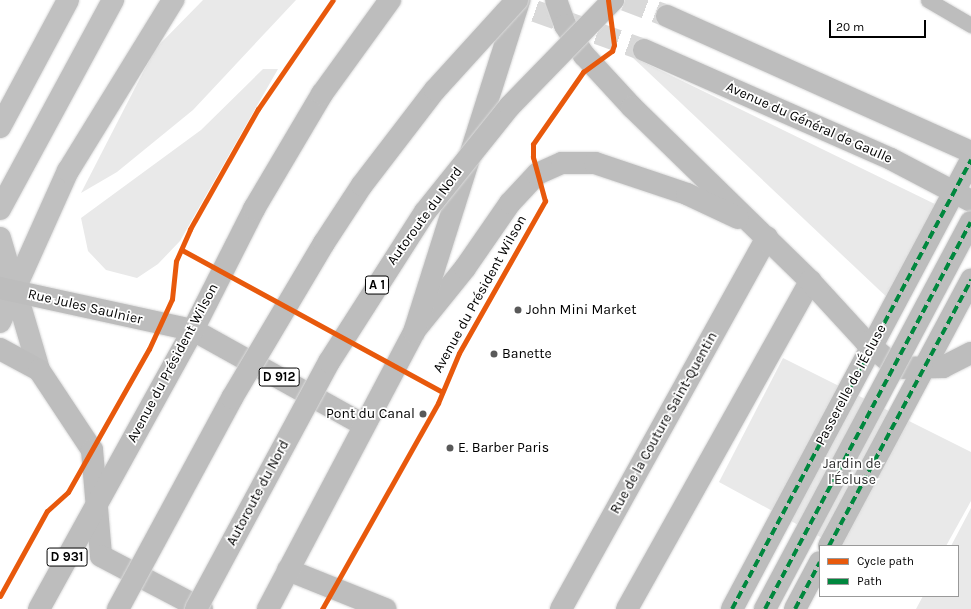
<!DOCTYPE html>
<meta charset="utf-8">
<style>
body{margin:0}
#map{position:relative;width:971px;height:609px;overflow:hidden;background:#fff;font-family:Karla,sans-serif}
div>[style]{position:absolute}
.green>*{inset:0;background:#e9e9e9}
.secondary-tunnel>*{height:22px;margin-top:-11px;transform-origin:0;background:repeating-linear-gradient(90deg,#d9d9d9 0 22px,transparent 0 33px)}
.roads{filter:drop-shadow(0 0 1px #dbdbdb) drop-shadow(0 0 1px #dbdbdb)}
.service>*{height:15px;margin:-7.5px;padding:0 7.5px;transform-origin:7.5px;border-radius:7.5px;background:#bdbdbd}
.pedestrian>*{height:22px;margin:-11px;padding:0 11px;transform-origin:11px;border-radius:11px;background:#bdbdbd}
.minor>*{height:22px;margin:-11px;padding:0 11px;transform-origin:11px;border-radius:11px;background:#bdbdbd}
.tertiary>*{height:22px;margin:-11px;padding:0 11px;transform-origin:11px;border-radius:11px;background:#bdbdbd}
.secondary>*{height:22px;margin:-11px;padding:0 11px;transform-origin:11px;border-radius:11px;background:#c0c0c0}
.primary>*{height:22px;margin:-11px;padding:0 11px;transform-origin:11px;border-radius:11px;background:#bdbdbd}
.bridges{filter:drop-shadow(0 0 1px #dbdbdb) drop-shadow(0 0 1px #dbdbdb)}
.pedestrian-bridge>*{height:22px;margin:-11px;padding:0 11px;transform-origin:11px;border-radius:11px;background:#bdbdbd}
.motorway-bridge>*{height:22px;margin:-11px;padding:0 11px;transform-origin:11px;border-radius:11px;background:#bdbdbd}
.quiet>*{height:4px;margin-top:-2px;transform-origin:0;background:repeating-linear-gradient(90deg,#00873e 0 8px,transparent 0 12px)}
.cycleway>*{height:5px;margin:-2.5px;padding:0 2.5px;transform-origin:2.5px;border-radius:2.5px;background:#e8590c}
.dots>*{width:11px;height:11px;translate:-50% -50%;box-sizing:border-box;border:2px solid #fff;border-radius:50%}
span{translate:-50% -50%;white-space:nowrap;text-align:center;line-height:1.15;-webkit-text-stroke:3.5px #fff;paint-order:stroke}
.shield-label span{padding:1px 3px;background:#fff;border:1px solid;border-radius:3px;-webkit-text-stroke-width:0}
.shield-label{font-size:13px;color:#000;font-weight:700}
.street-label{font-size:14px;color:#000}
.poi-label{font-size:14px;color:#000}
.left{translate:0 -50%;text-align:left}
.right{translate:-100% -50%;text-align:right}
.park-label{font-size:14px;color:#2e2e2e}
.legend{position:absolute;left:819px;top:545px;width:140px;height:52px;box-sizing:border-box;background:#fff;border:1px solid #999;margin:0;padding:5px 7px;list-style:none;font-size:12px;color:#000}
.legend li{display:flex;align-items:center;gap:8px;height:20px}
.legend b{width:20px;border:1px solid #999}
.scale{position:absolute;left:829px;top:20px;width:97px;height:18px;box-sizing:border-box;border:2px solid #000;border-top:0;padding-left:5px;font-size:12px;line-height:14px;white-space:nowrap;color:#000;-webkit-text-stroke:3px #fff;paint-order:stroke}
</style>
<div id="map">
<div class="green">
<i style="clip-path:polygon(203px 0,296px 0,193px 110px,117px 172px,81px 193px,155px 49px)"></i>
<i style="clip-path:polygon(631px 56px,941px 207px,892px 302px)"></i>
<i style="clip-path:polygon(263px 69px,278px 69px,180px 241px,158px 264px,137px 278px,106px 270px,88px 251px,81px 218px,201px 130px)"></i>
<i style="clip-path:polygon(783px 358px,971px 452px,971px 501px,946px 546px,837px 546px,719px 482px)"></i>
<i style="clip-path:polygon(971px 508px,971px 609px,916px 609px,923px 596px,958px 596px,958px 546px,951px 546px)"></i>
</div>
<div class="secondary-tunnel">
<i style="left:504px;top:0;width:149px;rotate:19.7deg"></i>
<i style="left:625px;top:0;width:45px;rotate:20.9deg"></i>
</div>
<div class="roads">
<div class="service">
<i style="left:928px;top:0;width:50px;rotate:30.2deg"></i>
</div>
<div class="pedestrian">
<i style="left:829px;top:546px;width:302px;rotate:-61.9deg"></i>
<i style="left:732px;top:609px;width:509px;rotate:-61.97deg"></i>
<i style="left:795px;top:609px;width:53px;rotate:-62deg"></i>
</div>
<div class="minor">
<i style="left:288px;top:570px;width:105px;rotate:21.9deg"></i>
<i style="left:561px;top:609px;width:425px;rotate:-61deg"></i>
<i style="left:627px;top:609px;width:376px;rotate:-60.8deg"></i>
</div>
<div class="tertiary">
<i style="left:556px;top:0;width:27px;rotate:70deg"></i>
<i style="left:565px;top:25px;width:36px;rotate:58deg"></i>
<i style="left:584px;top:55px;width:71px;rotate:47.3deg"></i>
<i style="left:632px;top:107px;width:249px;rotate:44.3deg"></i>
<i style="left:810px;top:281px;width:83px;rotate:47.4deg"></i>
<i style="left:866px;top:342px;width:40px;rotate:40deg"></i>
<i style="left:897px;top:368px;width:46px;rotate:-1.2deg"></i>
<i style="left:943px;top:367px;width:31px;rotate:-27deg"></i>
<i style="left:667px;top:16px;width:333px;rotate:24.1deg"></i>
<i style="left:644px;top:50px;width:270px;rotate:23.8deg"></i>
<i style="left:891px;top:159px;width:90px;rotate:27.7deg"></i>
<i style="left:415px;top:330px;width:80px;rotate:-51.1deg"></i>
<i style="left:465px;top:268px;width:79px;rotate:-55.3deg"></i>
<i style="left:510px;top:203px;width:40px;rotate:-47deg"></i>
<i style="left:537px;top:174px;width:27px;rotate:-24deg"></i>
<i style="left:562px;top:163px;width:33px"></i>
<i style="left:595px;top:163px;width:97px;rotate:18.6deg"></i>
<i style="left:687px;top:194px;width:56px;rotate:25.2deg"></i>
</div>
<div class="secondary">
<i style="left:0;top:127px;width:144px;rotate:-61.8deg"></i>
<i style="left:0;top:209px;width:238px;rotate:-61.6deg"></i>
<i style="left:0;top:238px;width:138px;rotate:73.5deg"></i>
<i style="left:0;top:322px;width:166px;rotate:-65.8deg"></i>
<i style="left:68px;top:171px;width:201px;rotate:-58.4deg"></i>
</div>
<div class="primary">
<i style="left:0;top:288px;width:198px;rotate:12.3deg"></i>
<i style="left:193px;top:330px;width:196px;rotate:29.1deg"></i>
<i style="left:0;top:349px;width:44px;rotate:28.3deg"></i>
<i style="left:39px;top:370px;width:96px;rotate:56.5deg"></i>
<i style="left:92px;top:450px;width:106px;rotate:85.1deg"></i>
<i style="left:101px;top:556px;width:114px;rotate:27.7deg"></i>
<i style="left:39px;top:609px;width:319px;rotate:-61.1deg"></i>
<i style="left:193px;top:330px;width:136px;rotate:-63.2deg"></i>
<i style="left:254px;top:209px;width:134px;rotate:-59.4deg"></i>
<i style="left:322px;top:94px;width:116px;rotate:-54.1deg"></i>
<i style="left:268px;top:609px;width:313px;rotate:-62.2deg"></i>
<i style="left:414px;top:332px;width:348px;rotate:-72.4deg"></i>
</div>
</div>
<div class="bridges">
<div class="pedestrian-bridge">
<i style="left:765px;top:609px;width:438px;rotate:-62deg"></i>
</div>
<div class="motorway-bridge">
<i style="left:118px;top:609px;width:240px;rotate:-61.6deg"></i>
<i style="left:232px;top:398px;width:180px;rotate:-59.3deg"></i>
<i style="left:324px;top:243px;width:69px;rotate:-56.8deg"></i>
<i style="left:362px;top:185px;width:120px;rotate:-52.5deg"></i>
<i style="left:435px;top:90px;width:122px;rotate:-47.7deg"></i>
<i style="left:196px;top:609px;width:281px;rotate:-61.7deg"></i>
<i style="left:329px;top:362px;width:178px;rotate:-57.4deg"></i>
<i style="left:425px;top:212px;width:136px;rotate:-51.3deg"></i>
<i style="left:510px;top:106px;width:148px;rotate:-45.8deg"></i>
</div>
</div>
<div class="quiet">
<i style="left:829px;top:546px;width:302px;rotate:-61.9deg"></i>
<i style="left:732px;top:609px;width:509px;rotate:-61.97deg"></i>
<i style="left:765px;top:609px;width:438px;rotate:-62deg"></i>
<i style="left:795px;top:609px;width:53px;rotate:-62deg"></i>
</div>
<div class="cycleway">
<i style="left:182px;top:250px;width:295px;rotate:28.6deg"></i>
<i style="left:0;top:596px;width:97px;rotate:-61.1deg"></i>
<i style="left:47px;top:511px;width:28px;rotate:-42deg"></i>
<i style="left:68px;top:492px;width:164px;rotate:-60.5deg"></i>
<i style="left:149px;top:349px;width:55px;rotate:-65.3deg"></i>
<i style="left:172px;top:299px;width:38px;rotate:-84deg"></i>
<i style="left:176px;top:261px;width:35px;rotate:-66deg"></i>
<i style="left:190px;top:229px;width:138px;rotate:-60.5deg"></i>
<i style="left:258px;top:109px;width:132px;rotate:-55.5deg"></i>
<i style="left:322px;top:609px;width:236px;rotate:-60.6deg"></i>
<i style="left:438px;top:403px;width:54px;rotate:-67.2deg"></i>
<i style="left:459px;top:353px;width:175px;rotate:-60.5deg"></i>
<i style="left:545px;top:201px;width:46px;rotate:-105.3deg"></i>
<i style="left:533px;top:157px;width:13px;rotate:-90deg"></i>
<i style="left:533px;top:144px;width:88px;rotate:-55.2deg"></i>
<i style="left:583px;top:72px;width:36px;rotate:-36deg"></i>
<i style="left:612px;top:51px;width:6px;rotate:-72deg"></i>
<i style="left:614px;top:45px;width:45px;rotate:-97.6deg"></i>
</div>
<div class="dots">
<i style="left:518px;top:310px;background:#595959"></i>
<i style="left:494px;top:354px;background:#595959"></i>
<i style="left:423px;top:414px;background:#595959"></i>
<i style="left:450px;top:448px;background:#595959"></i>
</div>
<div class="shield-label">
<span style="left:377px;top:285px">A 1</span>
<span style="left:279px;top:377px">D 912</span>
<span style="left:67px;top:557px">D 931</span>
</div>
<div class="street-label">
<span style="left:809px;top:123px;rotate:24deg">Avenue du Général de Gaulle</span>
<span style="left:425px;top:216px;rotate:-54deg">Autoroute du Nord</span>
<span style="left:480px;top:294px;rotate:-61deg">Avenue du Président Wilson</span>
<span style="left:85px;top:307px;rotate:13deg">Rue Jules Saulnier</span>
<span style="left:173px;top:363px;rotate:-62deg">Avenue du Président Wilson</span>
<span style="left:851px;top:385px;rotate:-62deg">Passerelle de l'Écluse</span>
<span style="left:664px;top:423px;rotate:-61deg">Rue de la Couture Saint-Quentin</span>
<span style="left:258px;top:493px;rotate:-62deg">Autoroute du Nord</span>
</div>
<div class="poi-label">
<span class="left" style="left:526px;top:310px">John Mini Market</span>
<span class="left" style="left:502px;top:354px">Banette</span>
<span class="right" style="left:415px;top:414px">Pont du Canal</span>
<span class="left" style="left:458px;top:448px">E. Barber Paris</span>
</div>
<div class="park-label">
<span style="left:852px;top:472px">Jardin de<br>l'Écluse</span>
</div>
<ul class="legend">
<li><b style="height:5px;background:#e8590c"></b>Cycle path</li>
<li><b style="height:5px;background:#00873e"></b>Path</li>
</ul>
<div class="scale">20 m</div>
</div>
